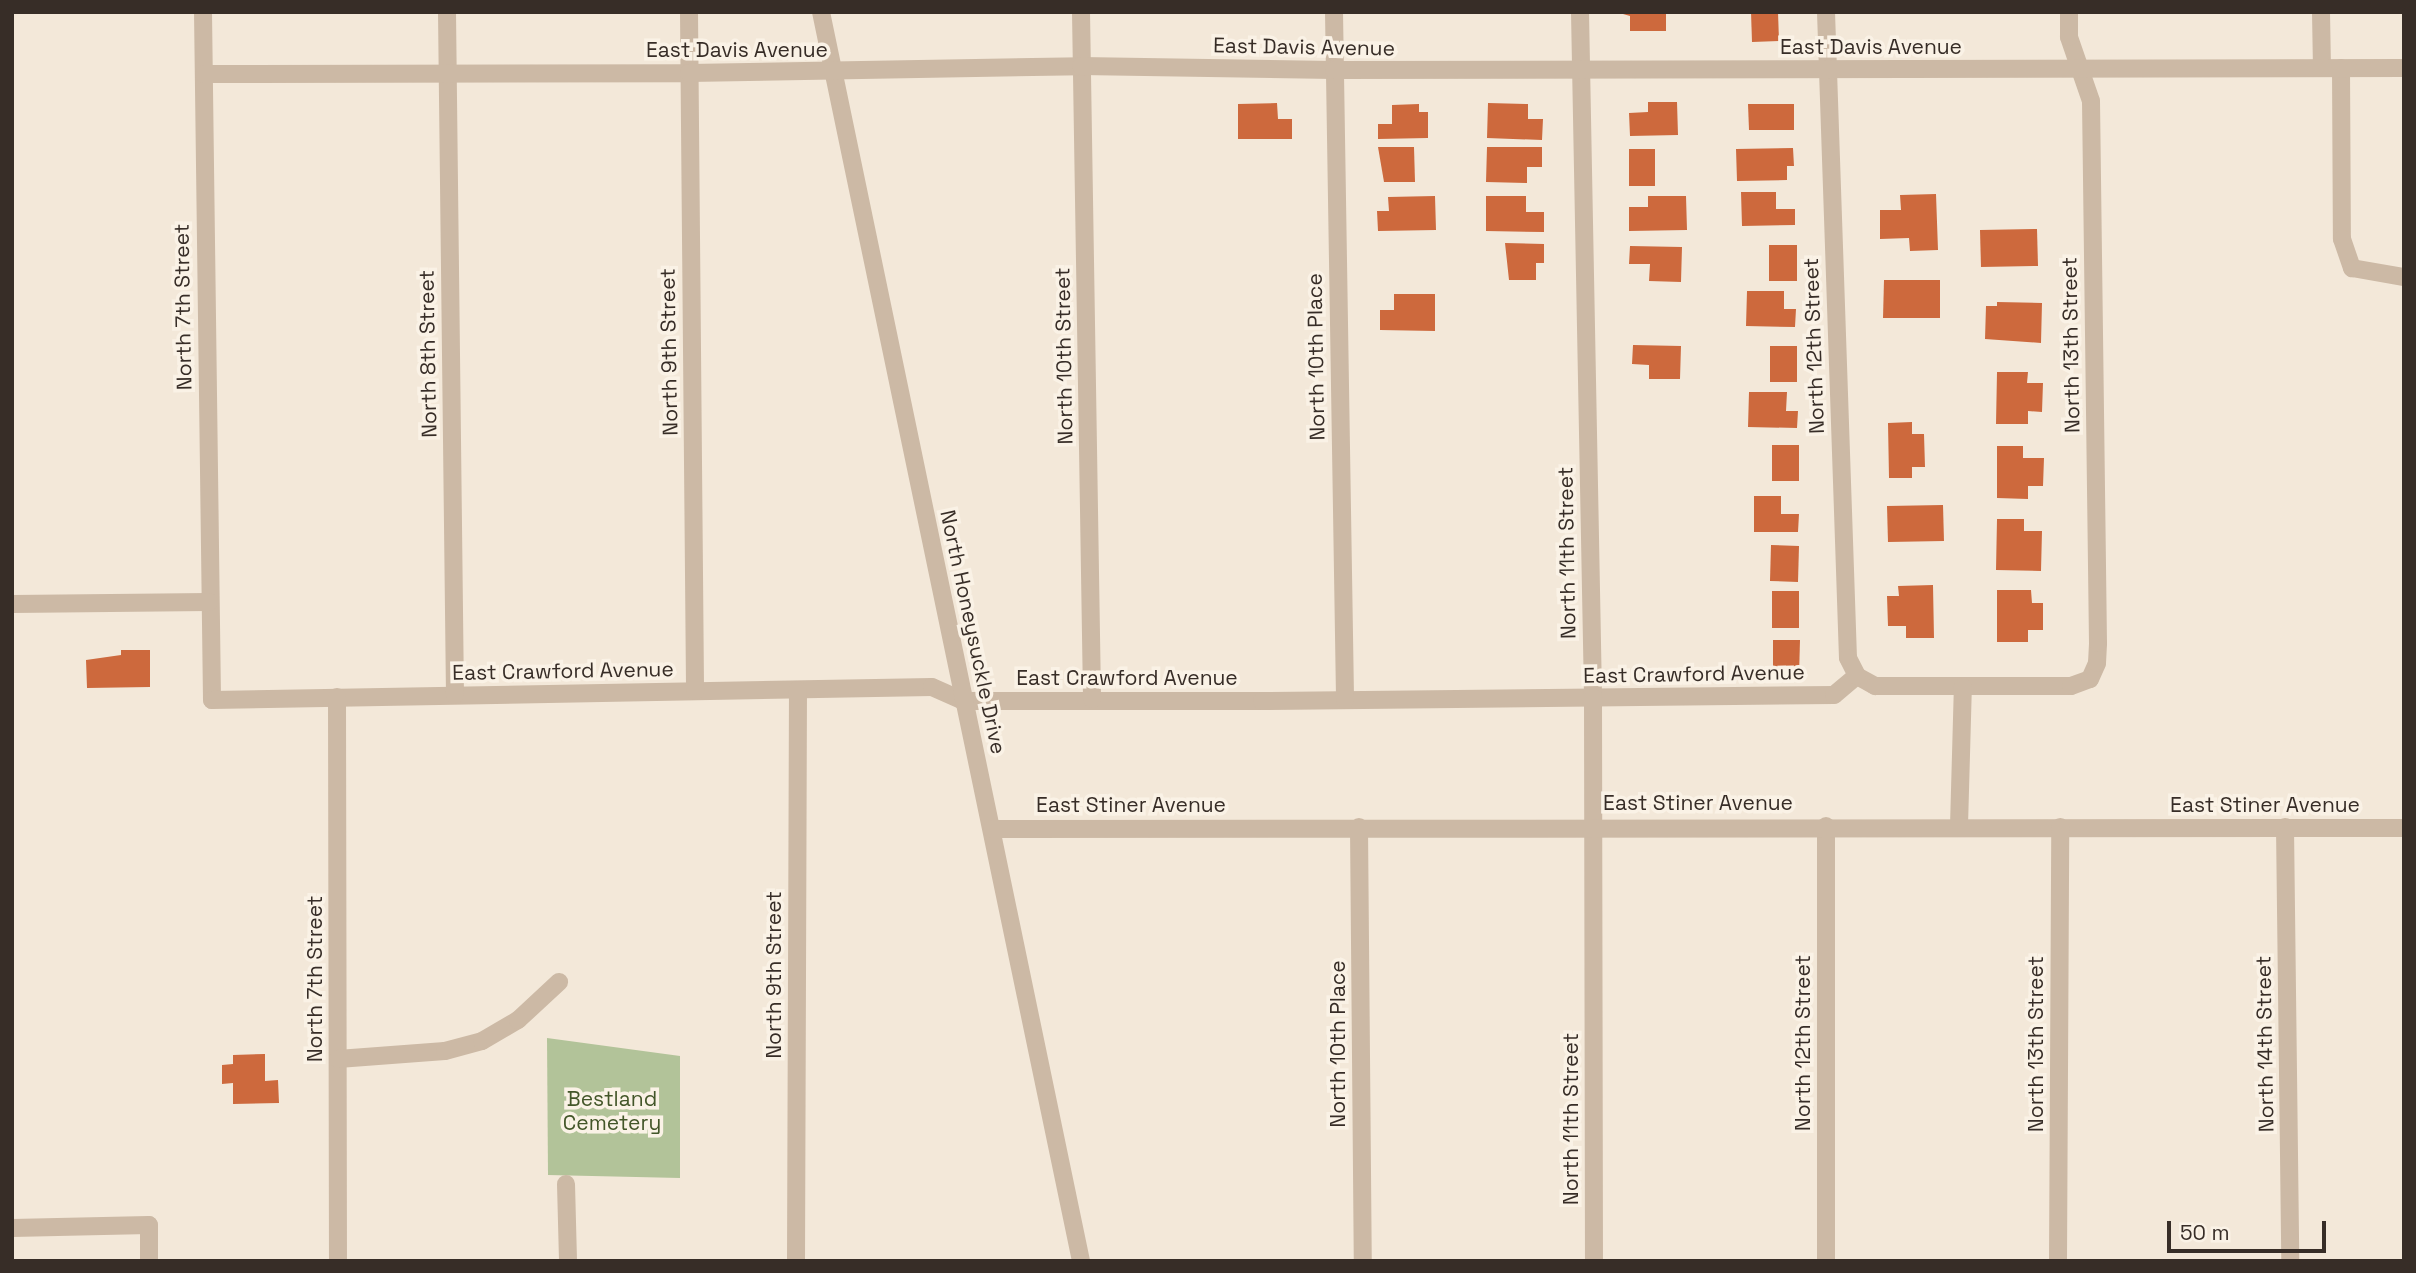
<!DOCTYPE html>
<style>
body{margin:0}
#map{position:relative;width:2416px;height:1273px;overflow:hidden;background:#f3e8d9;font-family:"Space Grotesk",sans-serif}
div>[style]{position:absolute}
.green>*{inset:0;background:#b2c399}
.building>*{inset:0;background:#cd693d}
.minor>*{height:18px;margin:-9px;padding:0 9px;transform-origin:9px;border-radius:9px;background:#ccb9a5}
span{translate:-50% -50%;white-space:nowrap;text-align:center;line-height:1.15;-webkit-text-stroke:7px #faf2e6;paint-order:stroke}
.street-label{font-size:21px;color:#372d27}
.park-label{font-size:21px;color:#435629}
.frame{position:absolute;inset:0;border:14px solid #372d27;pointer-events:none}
.scale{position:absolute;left:2167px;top:1221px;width:159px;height:32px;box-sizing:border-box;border:4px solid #372d27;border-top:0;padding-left:9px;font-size:21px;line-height:24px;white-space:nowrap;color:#372d27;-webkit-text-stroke:5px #faf2e6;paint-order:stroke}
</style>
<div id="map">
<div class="green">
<i style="clip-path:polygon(547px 1038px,680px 1056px,680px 1178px,548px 1175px)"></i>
</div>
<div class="building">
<i style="clip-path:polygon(1616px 12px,1666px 12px,1666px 31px,1630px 31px,1630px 16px)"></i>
<i style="clip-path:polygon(1751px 12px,1778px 12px,1779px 41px,1752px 42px)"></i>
<i style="clip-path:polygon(1648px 102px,1677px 102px,1678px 135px,1630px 136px,1629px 113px,1648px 112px)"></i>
<i style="clip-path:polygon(1277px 103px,1278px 119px,1292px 119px,1292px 139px,1238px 139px,1238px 104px)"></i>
<i style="clip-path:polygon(1488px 103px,1528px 104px,1528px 119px,1543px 119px,1542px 140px,1487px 138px)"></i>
<i style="clip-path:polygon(1419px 104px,1419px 112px,1428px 112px,1428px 138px,1378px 139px,1378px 124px,1392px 124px,1392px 105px)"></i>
<i style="clip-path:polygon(1748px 104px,1794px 104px,1794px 130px,1749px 130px)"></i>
<i style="clip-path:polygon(1378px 147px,1414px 147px,1415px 182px,1384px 182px)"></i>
<i style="clip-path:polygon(1487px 147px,1542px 147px,1542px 167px,1527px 167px,1527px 183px,1486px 182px)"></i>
<i style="clip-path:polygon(1793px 148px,1794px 166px,1787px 166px,1787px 180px,1737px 181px,1736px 149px)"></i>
<i style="clip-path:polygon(1629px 149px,1655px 149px,1655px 186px,1629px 186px)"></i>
<i style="clip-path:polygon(1741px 192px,1776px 192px,1776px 209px,1795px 209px,1795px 225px,1742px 226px)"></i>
<i style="clip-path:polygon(1936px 194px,1938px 250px,1910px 251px,1909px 238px,1880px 239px,1880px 210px,1901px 210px,1900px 195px)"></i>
<i style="clip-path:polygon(1435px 196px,1436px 230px,1378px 231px,1377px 211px,1389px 211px,1388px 197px)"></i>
<i style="clip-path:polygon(1486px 196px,1526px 196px,1526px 212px,1544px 212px,1544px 232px,1486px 231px)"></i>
<i style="clip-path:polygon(1648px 196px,1686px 196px,1687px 230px,1629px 231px,1629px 207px,1648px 207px)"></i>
<i style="clip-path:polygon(2037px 229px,2038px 266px,1981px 267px,1980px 230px)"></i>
<i style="clip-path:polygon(1505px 243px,1544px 244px,1544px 263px,1536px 263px,1536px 280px,1509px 280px)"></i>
<i style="clip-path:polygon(1769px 245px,1797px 245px,1797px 281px,1769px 281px)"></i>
<i style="clip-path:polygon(1630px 246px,1682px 247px,1681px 282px,1649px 281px,1650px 264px,1629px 264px)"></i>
<i style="clip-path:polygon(1884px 280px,1940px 280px,1940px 318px,1883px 318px)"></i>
<i style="clip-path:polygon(1747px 291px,1784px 291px,1784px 309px,1796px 309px,1795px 327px,1746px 326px)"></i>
<i style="clip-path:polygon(1394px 294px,1435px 294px,1435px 331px,1380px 330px,1380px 310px,1394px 310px)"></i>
<i style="clip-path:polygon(1997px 302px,2042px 303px,2041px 343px,1985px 339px,1986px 306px,1997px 306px)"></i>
<i style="clip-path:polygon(1633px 345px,1681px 346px,1680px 379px,1649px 379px,1649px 365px,1632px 364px)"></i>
<i style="clip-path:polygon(1770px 346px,1797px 346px,1797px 382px,1770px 382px)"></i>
<i style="clip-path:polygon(1997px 372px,2028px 372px,2027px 383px,2043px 383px,2042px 412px,2028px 411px,2028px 424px,1996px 424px)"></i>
<i style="clip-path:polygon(1749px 392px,1787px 392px,1786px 411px,1798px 411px,1797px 428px,1748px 427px)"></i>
<i style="clip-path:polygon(1912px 422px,1912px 434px,1924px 434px,1925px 467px,1912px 467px,1912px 478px,1889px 478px,1888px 423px)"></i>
<i style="clip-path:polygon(1772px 445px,1799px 445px,1799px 481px,1772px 481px)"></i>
<i style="clip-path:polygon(1997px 446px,2023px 446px,2023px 458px,2044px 458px,2043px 486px,2028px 486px,2028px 499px,1997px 498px)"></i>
<i style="clip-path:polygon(1754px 496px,1781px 496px,1781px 514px,1799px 514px,1798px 532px,1754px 532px)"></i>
<i style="clip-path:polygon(1943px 505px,1944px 541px,1888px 542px,1887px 506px)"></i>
<i style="clip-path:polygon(1997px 519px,2024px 519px,2024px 531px,2042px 531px,2041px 571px,1996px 570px)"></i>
<i style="clip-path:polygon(1771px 545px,1799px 546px,1798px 582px,1770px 581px)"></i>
<i style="clip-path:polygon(1933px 585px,1934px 638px,1906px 638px,1906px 626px,1888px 626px,1887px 596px,1899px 596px,1898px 586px)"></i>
<i style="clip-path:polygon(1997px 590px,2031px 590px,2032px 603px,2043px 603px,2043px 630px,2028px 630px,2028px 642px,1997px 642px)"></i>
<i style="clip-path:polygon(1772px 591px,1799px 591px,1799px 628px,1772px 628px)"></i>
<i style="clip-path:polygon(1773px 640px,1800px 640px,1799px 676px,1773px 676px)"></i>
<i style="clip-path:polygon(121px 650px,150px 650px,150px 687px,87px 688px,86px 660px,121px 655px)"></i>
<i style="clip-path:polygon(265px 1054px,265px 1081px,278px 1080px,279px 1103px,233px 1104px,233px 1083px,222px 1084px,222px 1065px,233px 1064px,233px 1055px)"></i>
</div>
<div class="minor">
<i style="left:203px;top:12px;width:688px;rotate:89.25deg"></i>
<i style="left:212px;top:700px;width:720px;rotate:-1.03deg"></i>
<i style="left:932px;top:687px;width:34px;rotate:24deg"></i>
<i style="left:963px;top:701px;width:299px"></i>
<i style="left:1262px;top:701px;width:572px;rotate:-0.6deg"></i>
<i style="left:1834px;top:695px;width:30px;rotate:-40deg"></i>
<i style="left:1857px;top:676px;width:21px;rotate:29deg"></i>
<i style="left:1875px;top:686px;width:196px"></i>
<i style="left:2071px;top:686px;width:20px;rotate:-20deg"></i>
<i style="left:2090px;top:679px;width:17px;rotate:-66deg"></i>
<i style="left:2097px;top:663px;width:20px;rotate:-87deg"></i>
<i style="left:2098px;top:643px;width:542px;rotate:-90.74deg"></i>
<i style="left:2091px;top:101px;width:68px;rotate:-109deg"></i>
<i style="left:2069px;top:37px;width:25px;rotate:-90deg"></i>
<i style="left:447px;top:12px;width:683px;rotate:89.33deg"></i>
<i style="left:689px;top:12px;width:679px;rotate:89.49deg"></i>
<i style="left:821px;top:12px;width:1276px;rotate:78.24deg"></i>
<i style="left:1081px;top:12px;width:687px;rotate:89.08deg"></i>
<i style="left:1334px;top:12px;width:688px;rotate:89.08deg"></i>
<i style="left:1580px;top:12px;width:686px;rotate:88.91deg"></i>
<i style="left:1593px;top:698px;width:563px;rotate:89.9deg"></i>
<i style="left:1826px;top:12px;width:646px;rotate:88.05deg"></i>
<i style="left:1848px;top:658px;width:20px;rotate:63deg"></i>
<i style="left:2321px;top:12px;width:56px;rotate:89deg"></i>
<i style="left:2341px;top:68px;width:171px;rotate:89.7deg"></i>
<i style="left:2342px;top:239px;width:31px;rotate:71deg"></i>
<i style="left:2352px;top:268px;width:53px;rotate:9.8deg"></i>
<i style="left:204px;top:74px;width:485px;rotate:-0.1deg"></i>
<i style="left:689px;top:73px;width:392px;rotate:-1deg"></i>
<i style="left:1081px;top:66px;width:253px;rotate:0.9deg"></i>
<i style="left:1334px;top:70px;width:1070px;rotate:-0.11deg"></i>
<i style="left:12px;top:604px;width:197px;rotate:-0.6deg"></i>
<i style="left:337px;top:697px;width:564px;rotate:89.9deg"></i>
<i style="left:1826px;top:826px;width:435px;rotate:90deg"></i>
<i style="left:1959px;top:826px;width:139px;rotate:-88.4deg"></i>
<i style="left:1359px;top:827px;width:434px;rotate:89.5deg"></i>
<i style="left:2285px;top:827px;width:434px;rotate:89.3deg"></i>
<i style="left:992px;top:829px;width:1412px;rotate:-0.04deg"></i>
<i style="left:338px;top:1059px;width:107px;rotate:-4.3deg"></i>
<i style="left:445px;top:1051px;width:38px;rotate:-15deg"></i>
<i style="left:482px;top:1041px;width:42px;rotate:-30.3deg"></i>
<i style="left:518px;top:1020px;width:56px;rotate:-42.8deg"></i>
<i style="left:566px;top:1184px;width:77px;rotate:88.5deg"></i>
<i style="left:12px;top:1228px;width:137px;rotate:-1.3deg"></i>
<i style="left:149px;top:1225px;width:36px;rotate:90deg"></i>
<i style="left:796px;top:1261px;width:571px;rotate:-89.8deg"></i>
<i style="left:2058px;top:1261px;width:434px;rotate:-89.7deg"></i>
</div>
<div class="street-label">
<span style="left:1304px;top:47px;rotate:1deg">East Davis Avenue</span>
<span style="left:1871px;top:47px">East Davis Avenue</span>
<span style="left:737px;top:50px">East Davis Avenue</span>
<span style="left:183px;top:307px;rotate:-91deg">North 7th Street</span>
<span style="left:2071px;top:345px;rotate:-91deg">North 13th Street</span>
<span style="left:1814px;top:346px;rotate:-92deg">North 12th Street</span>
<span style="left:669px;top:352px;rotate:-91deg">North 9th Street</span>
<span style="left:428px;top:354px;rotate:-91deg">North 8th Street</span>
<span style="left:1064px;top:356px;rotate:-91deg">North 10th Street</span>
<span style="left:1316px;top:357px;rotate:-91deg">North 10th Place</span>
<span style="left:1567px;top:553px;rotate:-91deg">North 11th Street</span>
<span style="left:973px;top:632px;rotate:78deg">North Honeysuckle Drive</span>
<span style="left:563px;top:671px;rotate:-1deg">East Crawford Avenue</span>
<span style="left:1694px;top:674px;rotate:-1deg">East Crawford Avenue</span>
<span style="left:1127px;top:678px">East Crawford Avenue</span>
<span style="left:1698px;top:803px">East Stiner Avenue</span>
<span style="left:1131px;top:805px">East Stiner Avenue</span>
<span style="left:2265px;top:805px">East Stiner Avenue</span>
<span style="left:774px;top:975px;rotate:-90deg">North 9th Street</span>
<span style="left:315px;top:979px;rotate:-90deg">North 7th Street</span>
<span style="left:1803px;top:1043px;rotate:-90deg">North 12th Street</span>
<span style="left:1338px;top:1044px;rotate:-90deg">North 10th Place</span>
<span style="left:2036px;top:1044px;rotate:-90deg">North 13th Street</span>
<span style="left:2265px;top:1044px;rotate:-91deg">North 14th Street</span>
<span style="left:1571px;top:1119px;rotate:-90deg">North 11th Street</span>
</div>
<div class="park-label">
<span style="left:612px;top:1111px">Bestland<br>Cemetery</span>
</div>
<div class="frame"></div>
<div class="scale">50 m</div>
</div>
